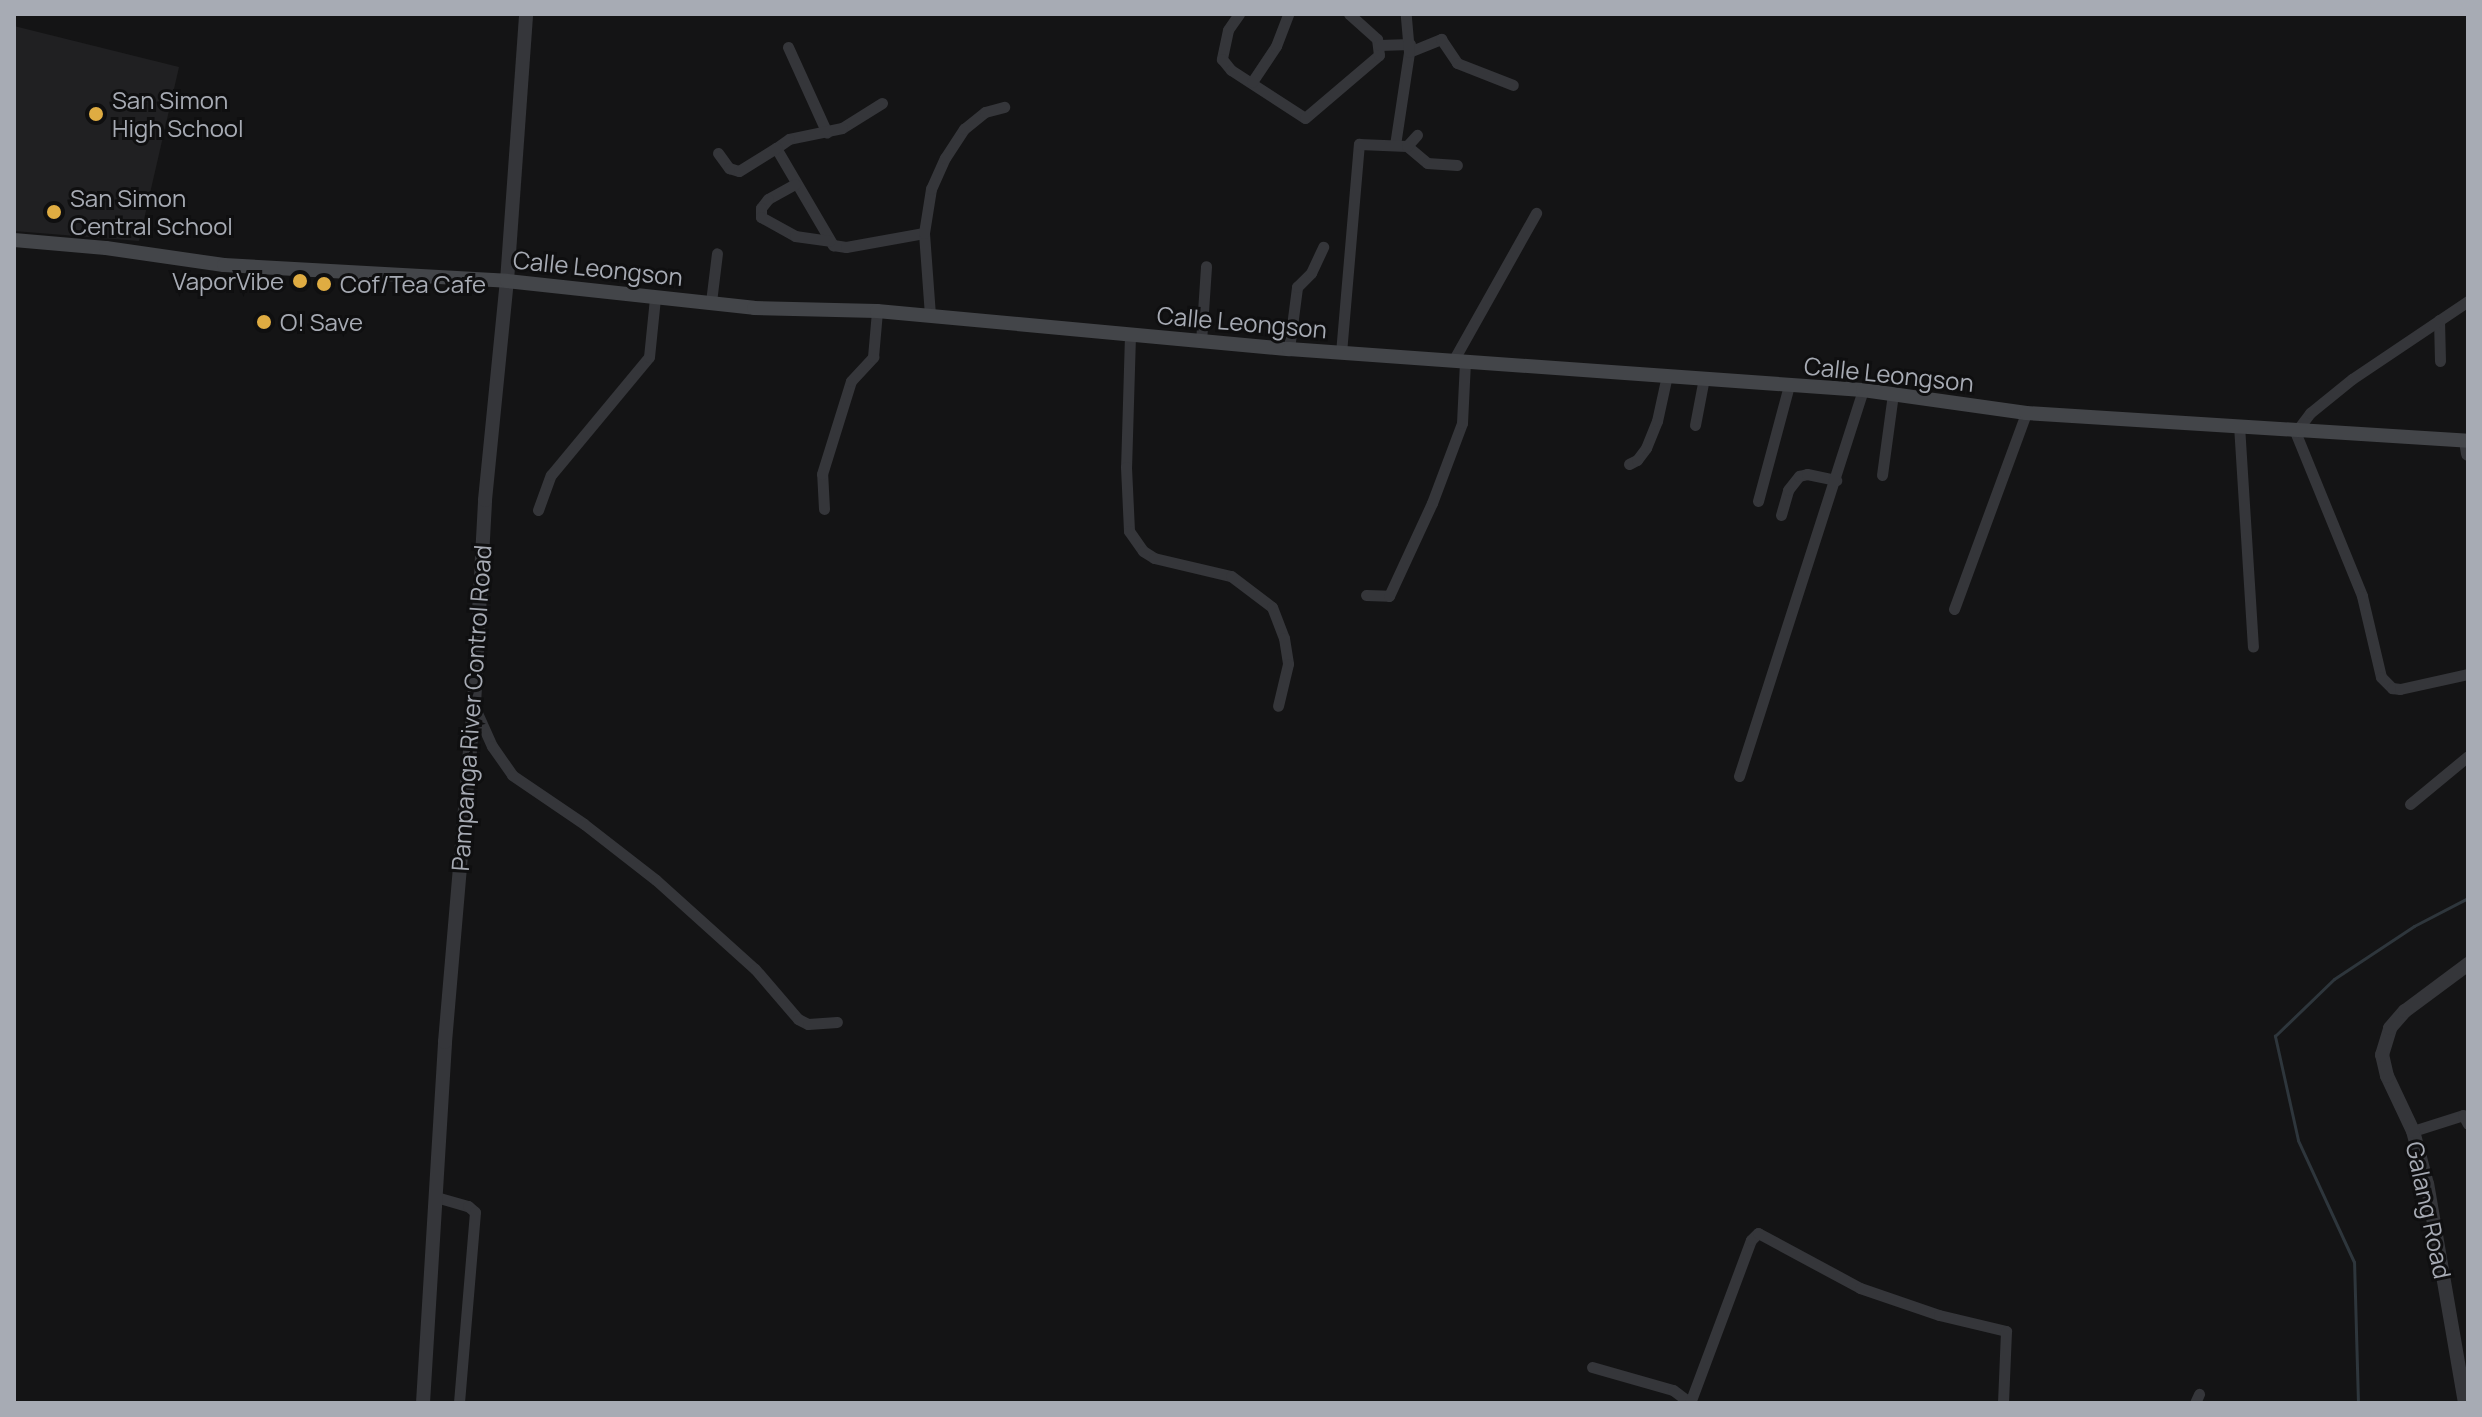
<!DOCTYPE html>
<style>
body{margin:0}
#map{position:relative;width:2482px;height:1417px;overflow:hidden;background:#141415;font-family:Manrope,sans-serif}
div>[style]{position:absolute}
.built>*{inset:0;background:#202022}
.stream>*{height:3px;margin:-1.5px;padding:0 1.5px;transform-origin:1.5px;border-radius:1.5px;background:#2e363c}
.minor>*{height:11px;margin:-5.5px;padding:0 5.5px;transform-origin:5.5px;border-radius:5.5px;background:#35363a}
.tertiary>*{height:14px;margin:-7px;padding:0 7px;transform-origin:7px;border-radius:7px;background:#35363a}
.secondary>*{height:14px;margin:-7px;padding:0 7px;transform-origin:7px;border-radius:7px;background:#434549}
.dots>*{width:22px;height:22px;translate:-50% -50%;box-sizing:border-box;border:4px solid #0f0f10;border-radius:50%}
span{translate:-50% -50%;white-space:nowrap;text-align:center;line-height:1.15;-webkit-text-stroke:6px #0f0f10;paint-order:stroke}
.poi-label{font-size:24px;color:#a7abb4}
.left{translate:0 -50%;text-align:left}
.right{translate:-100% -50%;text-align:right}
.street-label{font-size:24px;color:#a7abb4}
.frame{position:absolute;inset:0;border:16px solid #a7abb4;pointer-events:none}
</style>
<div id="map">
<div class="built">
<i style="clip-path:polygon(14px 26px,179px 67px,139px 241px,14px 231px)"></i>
</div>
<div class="stream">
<i style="left:2358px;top:1403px;width:141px;rotate:-91.6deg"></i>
<i style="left:2354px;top:1262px;width:134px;rotate:-114.7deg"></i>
<i style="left:2298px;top:1140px;width:107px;rotate:-102.5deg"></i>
<i style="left:2275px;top:1036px;width:82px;rotate:-44deg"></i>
<i style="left:2334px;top:979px;width:96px;rotate:-33.5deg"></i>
<i style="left:2414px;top:926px;width:61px;rotate:-27.4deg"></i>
</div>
<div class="minor">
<i style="left:1239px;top:14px;width:19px;rotate:125deg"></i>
<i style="left:1228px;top:30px;width:30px;rotate:102deg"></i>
<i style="left:1222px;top:59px;width:14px;rotate:51deg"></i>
<i style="left:1231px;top:70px;width:88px;rotate:33deg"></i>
<i style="left:1305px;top:118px;width:97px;rotate:-40.4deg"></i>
<i style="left:1379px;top:55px;width:16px;rotate:-97deg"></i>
<i style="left:1377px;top:39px;width:38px;rotate:-138deg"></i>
<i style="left:1379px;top:45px;width:31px;rotate:-2deg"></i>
<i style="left:788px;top:47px;width:94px;rotate:65.6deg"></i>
<i style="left:1409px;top:52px;width:35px;rotate:-22deg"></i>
<i style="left:1441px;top:39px;width:29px;rotate:56deg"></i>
<i style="left:1457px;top:63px;width:60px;rotate:21.4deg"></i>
<i style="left:1252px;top:82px;width:43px;rotate:-56.3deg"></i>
<i style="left:1276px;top:46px;width:34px;rotate:-69deg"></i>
<i style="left:882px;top:103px;width:47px;rotate:148deg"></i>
<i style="left:842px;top:128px;width:54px;rotate:168.3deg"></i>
<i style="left:789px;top:139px;width:16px;rotate:145deg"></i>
<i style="left:776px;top:148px;width:113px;rotate:59.6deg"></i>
<i style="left:833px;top:245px;width:13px;rotate:9deg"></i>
<i style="left:846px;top:247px;width:79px;rotate:-10.2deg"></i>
<i style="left:1395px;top:145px;width:94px;rotate:-81.4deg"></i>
<i style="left:1409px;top:52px;width:38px;rotate:-95deg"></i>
<i style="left:1407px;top:146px;width:26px;rotate:40deg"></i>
<i style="left:1427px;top:163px;width:30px;rotate:4deg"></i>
<i style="left:718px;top:153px;width:19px;rotate:54deg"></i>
<i style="left:729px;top:168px;width:10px;rotate:17deg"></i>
<i style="left:739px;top:171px;width:44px;rotate:-31.9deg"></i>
<i style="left:795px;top:184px;width:31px;rotate:151deg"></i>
<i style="left:768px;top:199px;width:11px;rotate:128deg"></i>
<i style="left:761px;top:208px;width:9px;rotate:90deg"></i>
<i style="left:761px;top:217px;width:39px;rotate:29deg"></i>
<i style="left:795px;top:236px;width:35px;rotate:8deg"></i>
<i style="left:711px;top:302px;width:49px;rotate:-83deg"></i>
<i style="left:930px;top:315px;width:82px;rotate:-94.2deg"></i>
<i style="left:924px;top:233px;width:45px;rotate:-81deg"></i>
<i style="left:931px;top:189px;width:34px;rotate:-66deg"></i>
<i style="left:945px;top:158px;width:35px;rotate:-57deg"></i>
<i style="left:964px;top:129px;width:27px;rotate:-39deg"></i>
<i style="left:985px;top:112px;width:20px;rotate:-15deg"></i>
<i style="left:2439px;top:320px;width:41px;rotate:88.6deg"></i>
<i style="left:1130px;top:335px;width:132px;rotate:91.7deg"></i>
<i style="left:1126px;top:467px;width:64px;rotate:87.3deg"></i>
<i style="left:1129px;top:531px;width:24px;rotate:55deg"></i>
<i style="left:1143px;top:551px;width:13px;rotate:32deg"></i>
<i style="left:1154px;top:558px;width:79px;rotate:13.2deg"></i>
<i style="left:1231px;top:576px;width:51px;rotate:37.1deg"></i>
<i style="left:1272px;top:607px;width:33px;rotate:69deg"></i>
<i style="left:1284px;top:638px;width:26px;rotate:81deg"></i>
<i style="left:1288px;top:664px;width:43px;rotate:103.4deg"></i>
<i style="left:1201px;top:342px;width:76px;rotate:-86.2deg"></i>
<i style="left:1289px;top:349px;width:63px;rotate:-82.6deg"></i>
<i style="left:1297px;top:287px;width:20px;rotate:-45deg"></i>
<i style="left:1311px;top:273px;width:29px;rotate:-65deg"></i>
<i style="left:1341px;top:353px;width:210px;rotate:-85.1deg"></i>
<i style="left:1359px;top:144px;width:48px;rotate:2.4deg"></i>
<i style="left:1407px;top:146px;width:15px;rotate:-48deg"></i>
<i style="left:1453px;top:361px;width:170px;rotate:-60.7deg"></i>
<i style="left:1695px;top:425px;width:48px;rotate:-79.2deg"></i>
<i style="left:2239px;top:425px;width:222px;rotate:86.4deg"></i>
<i style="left:2294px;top:429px;width:180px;rotate:67.8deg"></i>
<i style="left:2362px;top:596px;width:83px;rotate:76.8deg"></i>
<i style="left:2381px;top:677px;width:16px;rotate:45deg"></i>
<i style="left:2392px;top:688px;width:8px;rotate:7deg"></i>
<i style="left:2400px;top:689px;width:70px;rotate:-12.4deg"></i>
<i style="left:2298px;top:429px;width:20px;rotate:-53deg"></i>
<i style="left:2310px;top:413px;width:54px;rotate:-39deg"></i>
<i style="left:2352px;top:379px;width:140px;rotate:-33.9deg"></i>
<i style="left:1629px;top:464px;width:9px;rotate:-27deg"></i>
<i style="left:1637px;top:460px;width:15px;rotate:-53deg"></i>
<i style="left:1646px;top:448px;width:29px;rotate:-68deg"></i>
<i style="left:1657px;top:421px;width:47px;rotate:-77.7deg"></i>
<i style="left:1882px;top:475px;width:82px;rotate:-82.3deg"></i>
<i style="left:1758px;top:501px;width:120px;rotate:-75deg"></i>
<i style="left:824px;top:509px;width:35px;rotate:-93deg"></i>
<i style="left:822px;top:474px;width:97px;rotate:-72.7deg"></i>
<i style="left:851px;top:381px;width:33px;rotate:-47deg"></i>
<i style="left:873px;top:357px;width:46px;rotate:-85deg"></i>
<i style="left:538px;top:510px;width:37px;rotate:-70deg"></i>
<i style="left:551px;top:475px;width:153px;rotate:-50.3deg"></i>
<i style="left:649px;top:357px;width:59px;rotate:-84.2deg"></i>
<i style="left:1781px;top:515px;width:26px;rotate:-74deg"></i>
<i style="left:1788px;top:490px;width:18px;rotate:-52deg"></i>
<i style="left:1799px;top:476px;width:8px;rotate:-14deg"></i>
<i style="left:1807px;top:474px;width:30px;rotate:12deg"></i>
<i style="left:1366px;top:595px;width:23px;rotate:2deg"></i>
<i style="left:1389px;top:596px;width:102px;rotate:-65.2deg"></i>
<i style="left:1432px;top:503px;width:85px;rotate:-69.4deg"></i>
<i style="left:1462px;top:423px;width:61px;rotate:-87.2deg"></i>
<i style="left:1954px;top:609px;width:209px;rotate:-69.8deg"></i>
<i style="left:474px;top:706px;width:44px;rotate:65.8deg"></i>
<i style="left:492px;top:746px;width:35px;rotate:55deg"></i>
<i style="left:512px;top:775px;width:87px;rotate:34.2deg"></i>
<i style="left:584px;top:824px;width:91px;rotate:37.9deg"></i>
<i style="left:656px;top:880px;width:133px;rotate:42deg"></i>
<i style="left:755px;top:969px;width:66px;rotate:49.3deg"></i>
<i style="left:798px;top:1019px;width:11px;rotate:27deg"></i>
<i style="left:808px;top:1024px;width:29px;rotate:-4deg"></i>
<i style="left:1739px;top:776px;width:405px;rotate:-72.2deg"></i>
<i style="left:2410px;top:804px;width:75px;rotate:-39.6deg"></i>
<i style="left:2413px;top:1131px;width:52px;rotate:-17.7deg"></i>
<i style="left:2463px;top:1115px;width:10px;rotate:61deg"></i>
<i style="left:436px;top:1197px;width:33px;rotate:16deg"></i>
<i style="left:468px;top:1206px;width:9px;rotate:41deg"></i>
<i style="left:475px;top:1212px;width:192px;rotate:94.8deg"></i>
<i style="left:1592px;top:1367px;width:84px;rotate:15.9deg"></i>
<i style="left:1673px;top:1390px;width:21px;rotate:37deg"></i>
<i style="left:1690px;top:1403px;width:174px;rotate:-69.5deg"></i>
<i style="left:1751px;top:1240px;width:10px;rotate:-45deg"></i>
<i style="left:1758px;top:1233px;width:116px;rotate:28.3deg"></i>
<i style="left:1860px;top:1288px;width:83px;rotate:18.9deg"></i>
<i style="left:1939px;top:1315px;width:69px;rotate:13.4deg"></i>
<i style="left:2006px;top:1331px;width:72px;rotate:92.4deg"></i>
<i style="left:2195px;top:1403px;width:10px;rotate:-66deg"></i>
</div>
<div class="tertiary">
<i style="left:2466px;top:441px;width:13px;rotate:81deg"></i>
<i style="left:423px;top:1403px;width:362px;rotate:-86.5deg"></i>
<i style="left:445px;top:1042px;width:338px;rotate:-85.1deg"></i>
<i style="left:474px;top:705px;width:205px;rotate:-86.9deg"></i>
<i style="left:485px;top:500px;width:220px;rotate:-84.3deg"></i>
<i style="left:507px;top:281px;width:268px;rotate:-85.9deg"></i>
<i style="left:2465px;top:1403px;width:222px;rotate:-99.8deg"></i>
<i style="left:2427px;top:1184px;width:55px;rotate:-104.8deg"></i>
<i style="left:2413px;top:1131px;width:61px;rotate:-115.3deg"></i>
<i style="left:2387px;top:1076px;width:22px;rotate:-103deg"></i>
<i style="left:2382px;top:1055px;width:28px;rotate:-73deg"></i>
<i style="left:2390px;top:1028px;width:23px;rotate:-49deg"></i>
<i style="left:2405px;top:1011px;width:79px;rotate:-36.7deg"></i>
</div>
<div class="secondary">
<i style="left:14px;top:240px;width:92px;rotate:5deg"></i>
<i style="left:106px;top:248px;width:119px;rotate:8.2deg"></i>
<i style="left:224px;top:265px;width:283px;rotate:3.2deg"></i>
<i style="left:507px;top:281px;width:248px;rotate:6.2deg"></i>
<i style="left:754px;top:308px;width:123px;rotate:1.4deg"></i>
<i style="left:877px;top:311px;width:414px;rotate:5.3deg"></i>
<i style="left:1289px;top:349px;width:575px;rotate:4.09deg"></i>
<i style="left:1863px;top:390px;width:165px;rotate:8deg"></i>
<i style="left:2026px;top:413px;width:443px;rotate:3.6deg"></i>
</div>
<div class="dots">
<i style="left:96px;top:114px;background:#dfac42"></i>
<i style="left:54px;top:212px;background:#dfac42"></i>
<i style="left:300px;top:281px;background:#dfac42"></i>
<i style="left:324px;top:284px;background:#dfac42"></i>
<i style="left:264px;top:322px;background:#dfac42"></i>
</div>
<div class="poi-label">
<span class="left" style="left:112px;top:114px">San Simon<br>High School</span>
<span class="left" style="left:70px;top:212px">San Simon<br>Central School</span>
<span class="right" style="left:284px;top:281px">VaporVibe</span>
<span class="left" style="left:340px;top:284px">Cof/Tea Cafe</span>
<span class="left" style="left:280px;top:322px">O! Save</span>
</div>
<div class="street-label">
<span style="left:598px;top:268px;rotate:6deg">Calle Leongson</span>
<span style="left:1242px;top:322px;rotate:5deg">Calle Leongson</span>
<span style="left:1889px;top:374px;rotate:6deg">Calle Leongson</span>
<span style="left:471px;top:708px;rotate:-86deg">Pampanga River Control Road</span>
<span style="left:2429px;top:1210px;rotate:78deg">Galang Road</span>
</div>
<div class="frame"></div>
</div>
